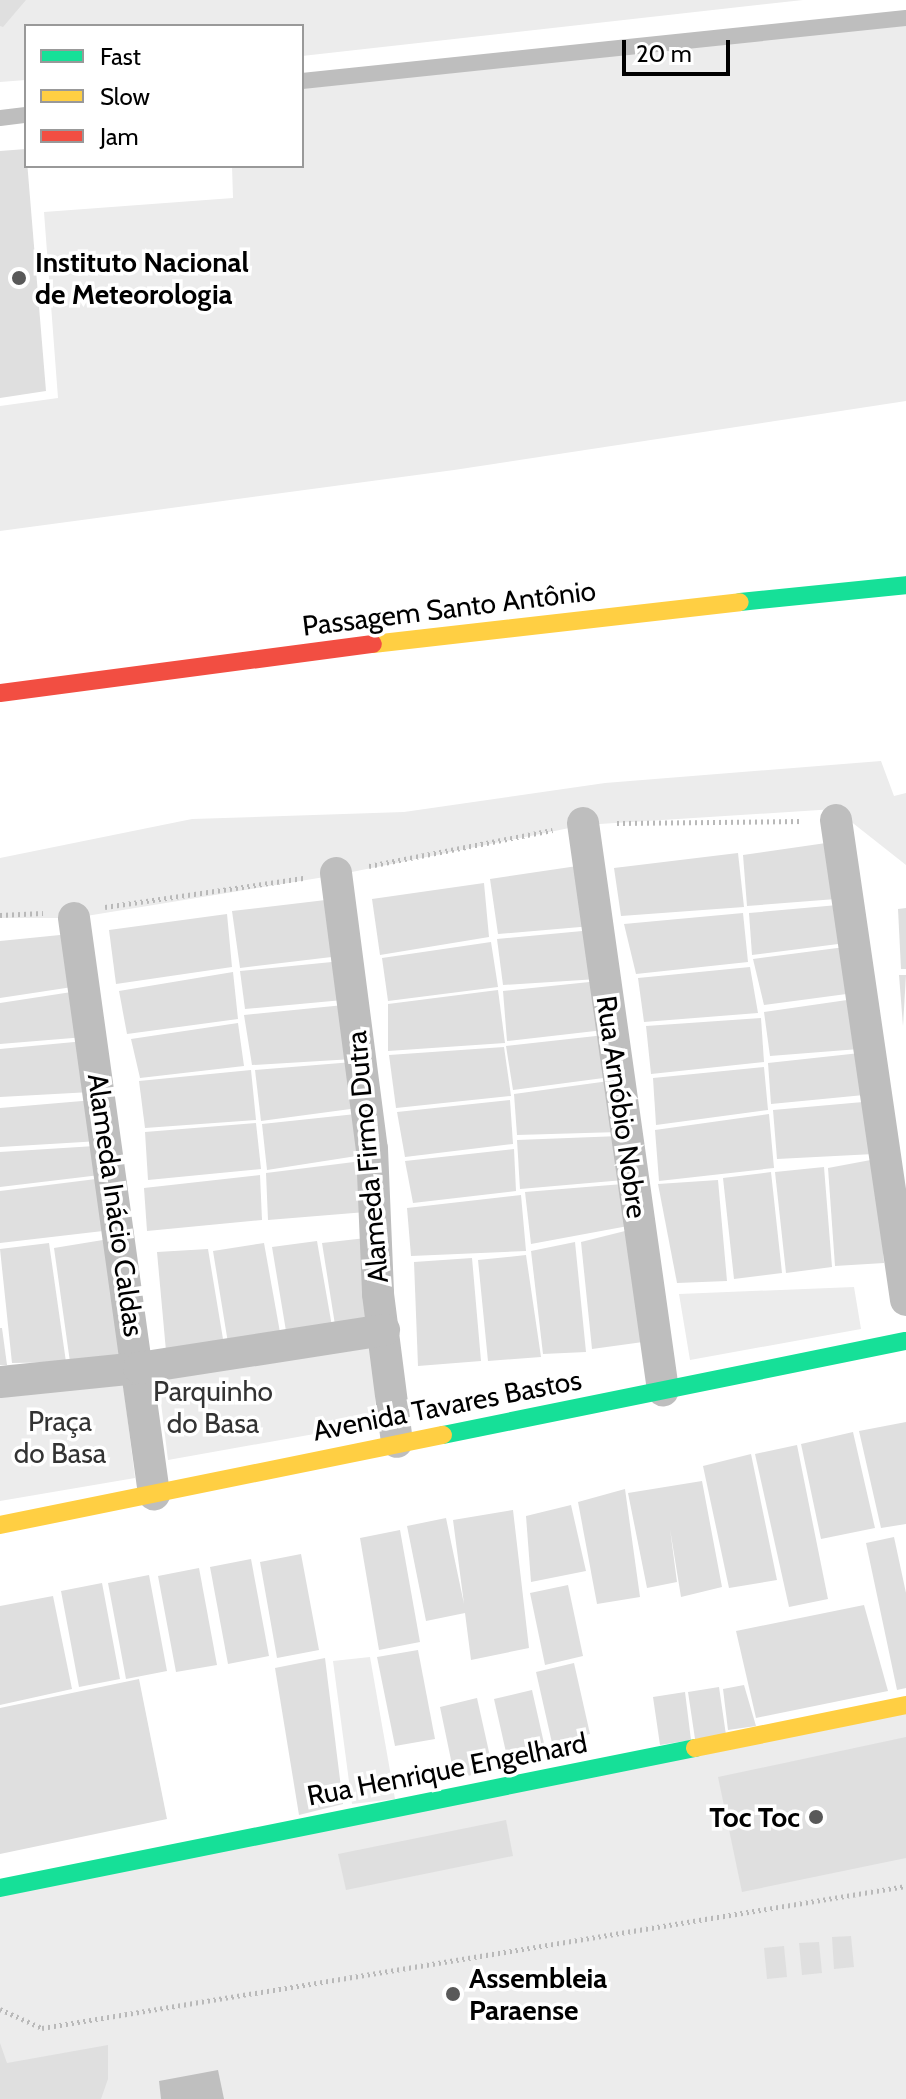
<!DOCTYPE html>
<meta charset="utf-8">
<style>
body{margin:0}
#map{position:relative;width:906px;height:2099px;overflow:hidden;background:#fff;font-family:Cabin,sans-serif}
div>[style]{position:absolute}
.green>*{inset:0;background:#ececec}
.water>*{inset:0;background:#bfbfbf}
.building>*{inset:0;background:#dfdfdf}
.path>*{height:5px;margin-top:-2.5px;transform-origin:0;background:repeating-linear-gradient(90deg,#b9b9b9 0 2px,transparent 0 6px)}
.lane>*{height:16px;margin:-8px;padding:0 8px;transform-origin:8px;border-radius:8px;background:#bebebe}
.street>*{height:32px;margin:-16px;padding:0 16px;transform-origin:16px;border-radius:16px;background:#bebebe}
.fast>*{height:18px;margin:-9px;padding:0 9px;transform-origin:9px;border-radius:9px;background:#16e098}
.slow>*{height:18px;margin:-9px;padding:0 9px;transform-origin:9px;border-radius:9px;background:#ffcf43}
.jam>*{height:18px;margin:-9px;padding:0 9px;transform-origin:9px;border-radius:9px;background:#f24e42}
.dots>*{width:22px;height:22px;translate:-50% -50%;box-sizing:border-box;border:4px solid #fff;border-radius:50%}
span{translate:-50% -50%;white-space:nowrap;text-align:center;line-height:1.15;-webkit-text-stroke:7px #fff;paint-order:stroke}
.poi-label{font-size:28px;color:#000;font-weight:700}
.left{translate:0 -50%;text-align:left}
.right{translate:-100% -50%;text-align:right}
.street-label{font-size:28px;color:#000}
.park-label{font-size:28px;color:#333}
.legend{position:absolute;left:24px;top:24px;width:280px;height:144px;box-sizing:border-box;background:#fff;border:2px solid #999;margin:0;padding:10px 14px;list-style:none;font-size:24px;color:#000}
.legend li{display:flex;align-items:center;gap:16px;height:40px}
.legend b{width:40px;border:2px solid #999}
.scale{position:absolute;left:622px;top:40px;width:108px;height:36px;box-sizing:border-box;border:4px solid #000;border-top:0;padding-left:10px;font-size:24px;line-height:28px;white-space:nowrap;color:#000;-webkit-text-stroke:6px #fff;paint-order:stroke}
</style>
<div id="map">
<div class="green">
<i style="clip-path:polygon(0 0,803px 0,302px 56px,302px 26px,26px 26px,26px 80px,0 82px)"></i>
<i style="clip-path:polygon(906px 22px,906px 401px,454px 470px,0 531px,0 406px,58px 398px,44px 212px,233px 198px,232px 166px,302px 166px,302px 87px)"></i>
<i style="clip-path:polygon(881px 761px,894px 796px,906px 793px,906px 865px,835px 809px,584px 825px,337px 875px,74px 918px,0 918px,0 858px,192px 819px,404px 812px,605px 783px)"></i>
<i style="clip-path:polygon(854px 1287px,861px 1329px,690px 1360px,679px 1294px)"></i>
<i style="clip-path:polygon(373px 1345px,376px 1423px,168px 1460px,157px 1370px)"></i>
<i style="clip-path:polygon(122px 1375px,135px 1478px,0 1501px,0 1392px)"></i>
<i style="clip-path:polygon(370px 1657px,395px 1799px,352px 1804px,333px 1661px)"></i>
<i style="clip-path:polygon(906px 1706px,906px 2099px,0 2099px,0 1889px)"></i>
</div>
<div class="water">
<i style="clip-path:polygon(218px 2070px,224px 2099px,161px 2099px,159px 2081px)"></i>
</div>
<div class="building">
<i style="clip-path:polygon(0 0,26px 0,3px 27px,0 26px)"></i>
<i style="clip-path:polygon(26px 149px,46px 391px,0 398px,0 151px)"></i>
<i style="clip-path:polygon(833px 842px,836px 899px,747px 906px,743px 855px)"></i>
<i style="clip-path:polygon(738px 853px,744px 907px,621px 916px,614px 868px)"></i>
<i style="clip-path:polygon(584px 865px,592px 926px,498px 934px,490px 879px)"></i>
<i style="clip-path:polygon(484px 883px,489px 937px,380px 955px,372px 899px)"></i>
<i style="clip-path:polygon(334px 899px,340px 956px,240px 968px,232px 911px)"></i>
<i style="clip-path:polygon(838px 905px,846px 943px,752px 955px,749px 913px)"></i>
<i style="clip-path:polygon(906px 908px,906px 969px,901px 969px,898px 909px)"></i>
<i style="clip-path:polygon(743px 913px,748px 962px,636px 974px,624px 924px)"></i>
<i style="clip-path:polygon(227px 914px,232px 967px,116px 984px,109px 930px)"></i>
<i style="clip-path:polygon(593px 930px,598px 979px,503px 985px,497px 939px)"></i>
<i style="clip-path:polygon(70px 934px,79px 986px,0 998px,0 941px)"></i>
<i style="clip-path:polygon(491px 942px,498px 987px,388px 1001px,382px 958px)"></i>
<i style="clip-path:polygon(845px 947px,854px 993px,764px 1005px,753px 959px)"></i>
<i style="clip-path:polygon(342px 961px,343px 1000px,245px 1009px,240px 971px)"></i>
<i style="clip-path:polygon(750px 967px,758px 1013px,644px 1022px,638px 978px)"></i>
<i style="clip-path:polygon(233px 972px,238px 1019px,127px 1034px,119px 991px)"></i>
<i style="clip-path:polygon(899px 975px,906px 975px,903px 1026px)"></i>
<i style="clip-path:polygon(599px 981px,604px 1030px,507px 1041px,503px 991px)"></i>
<i style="clip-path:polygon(498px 990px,505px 1043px,388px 1051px,388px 1004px)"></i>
<i style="clip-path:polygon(78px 991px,85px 1037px,0 1044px,0 1003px)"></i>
<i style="clip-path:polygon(854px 999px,859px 1049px,770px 1056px,764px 1012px)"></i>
<i style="clip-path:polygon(344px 1005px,353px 1059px,252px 1065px,244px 1015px)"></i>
<i style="clip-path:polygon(761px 1018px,764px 1062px,651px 1074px,646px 1026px)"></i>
<i style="clip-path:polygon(238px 1023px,244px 1066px,140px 1078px,131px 1039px)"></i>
<i style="clip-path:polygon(605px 1035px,611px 1077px,513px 1090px,506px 1046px)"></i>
<i style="clip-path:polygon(85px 1041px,91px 1092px,0 1097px,0 1049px)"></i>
<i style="clip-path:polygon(504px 1047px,511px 1096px,396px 1108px,389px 1055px)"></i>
<i style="clip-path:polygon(860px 1053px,864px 1095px,771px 1104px,768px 1063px)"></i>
<i style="clip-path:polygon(353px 1062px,358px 1108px,261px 1121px,255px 1070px)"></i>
<i style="clip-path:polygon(764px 1067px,768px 1110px,656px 1125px,653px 1078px)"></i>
<i style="clip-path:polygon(251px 1070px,256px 1120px,145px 1128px,139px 1081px)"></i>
<i style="clip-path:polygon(609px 1081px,619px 1132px,517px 1135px,514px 1094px)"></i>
<i style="clip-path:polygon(94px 1100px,100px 1141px,0 1147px,0 1108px)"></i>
<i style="clip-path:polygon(510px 1100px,513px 1144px,405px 1157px,397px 1112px)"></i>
<i style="clip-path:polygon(863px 1102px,874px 1154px,777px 1159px,773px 1110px)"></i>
<i style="clip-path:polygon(356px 1114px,363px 1155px,267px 1170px,262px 1124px)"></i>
<i style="clip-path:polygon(769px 1114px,774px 1168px,659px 1181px,655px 1130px)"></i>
<i style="clip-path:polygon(256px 1123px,261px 1169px,148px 1180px,145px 1132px)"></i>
<i style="clip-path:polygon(620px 1136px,624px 1180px,520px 1189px,517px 1140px)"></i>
<i style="clip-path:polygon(95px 1146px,100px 1175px,0 1187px,0 1152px)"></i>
<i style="clip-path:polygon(514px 1149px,516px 1191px,413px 1203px,405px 1161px)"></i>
<i style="clip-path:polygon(876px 1159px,884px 1263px,835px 1266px,828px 1168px)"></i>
<i style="clip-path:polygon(362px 1161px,366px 1212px,268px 1220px,266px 1173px)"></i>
<i style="clip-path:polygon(824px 1167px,832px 1267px,786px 1273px,775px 1172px)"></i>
<i style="clip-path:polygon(771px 1172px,782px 1273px,734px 1279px,723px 1178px)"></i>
<i style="clip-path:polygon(260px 1175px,262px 1220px,147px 1231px,144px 1188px)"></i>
<i style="clip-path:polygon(96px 1179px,103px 1231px,0 1243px,0 1191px)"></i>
<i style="clip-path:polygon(718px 1180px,727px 1281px,677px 1283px,658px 1184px)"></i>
<i style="clip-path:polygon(623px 1184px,628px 1226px,531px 1244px,525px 1192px)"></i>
<i style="clip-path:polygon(521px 1195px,526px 1251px,411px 1256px,407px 1208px)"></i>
<i style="clip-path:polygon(629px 1230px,643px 1342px,592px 1349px,581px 1242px)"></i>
<i style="clip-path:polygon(366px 1238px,375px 1326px,336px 1331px,322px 1243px)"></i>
<i style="clip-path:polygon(109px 1239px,128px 1361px,70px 1362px,54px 1248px)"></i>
<i style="clip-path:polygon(317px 1241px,333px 1332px,287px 1337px,272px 1247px)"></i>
<i style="clip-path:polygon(575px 1242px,586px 1352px,543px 1354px,531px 1251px)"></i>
<i style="clip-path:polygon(49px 1243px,66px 1362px,12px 1363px,0 1249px)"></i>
<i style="clip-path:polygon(264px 1243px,281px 1338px,228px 1343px,213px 1251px)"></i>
<i style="clip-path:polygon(208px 1249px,224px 1345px,166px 1351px,157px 1252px)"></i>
<i style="clip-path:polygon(526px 1255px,541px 1357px,488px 1361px,478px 1260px)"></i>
<i style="clip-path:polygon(472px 1258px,481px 1361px,418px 1366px,414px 1262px)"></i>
<i style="clip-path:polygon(0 1328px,2px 1328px,7px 1365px,0 1365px)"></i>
<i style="clip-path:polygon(906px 1422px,906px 1524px,881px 1528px,859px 1431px)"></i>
<i style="clip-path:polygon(853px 1432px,875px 1528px,821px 1539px,801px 1444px)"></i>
<i style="clip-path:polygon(797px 1445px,828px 1599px,789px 1607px,755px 1454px)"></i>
<i style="clip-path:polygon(751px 1454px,777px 1580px,729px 1588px,703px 1466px)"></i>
<i style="clip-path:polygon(702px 1481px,722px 1587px,681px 1597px,670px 1529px,677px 1582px,647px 1588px,628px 1493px)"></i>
<i style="clip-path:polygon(625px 1489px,640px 1597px,597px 1604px,578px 1502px)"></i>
<i style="clip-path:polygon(571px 1505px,586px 1571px,531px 1582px,526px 1516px)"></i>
<i style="clip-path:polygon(513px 1510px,529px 1648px,471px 1660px,465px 1613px,426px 1621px,407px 1526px,446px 1518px,464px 1604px,453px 1520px)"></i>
<i style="clip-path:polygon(400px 1530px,420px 1642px,379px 1650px,360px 1538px)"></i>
<i style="clip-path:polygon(894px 1537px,906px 1593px,906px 1688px,897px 1690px,866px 1543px)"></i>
<i style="clip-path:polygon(301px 1554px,319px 1650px,277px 1658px,260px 1562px)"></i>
<i style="clip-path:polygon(251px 1559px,269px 1656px,228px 1664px,210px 1567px)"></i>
<i style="clip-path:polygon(199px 1568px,217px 1665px,176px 1672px,158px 1576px)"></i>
<i style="clip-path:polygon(149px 1575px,167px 1671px,126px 1679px,108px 1583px)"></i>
<i style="clip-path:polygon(102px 1583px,120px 1679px,79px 1687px,61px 1591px)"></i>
<i style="clip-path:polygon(568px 1585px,583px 1656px,545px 1665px,530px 1593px)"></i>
<i style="clip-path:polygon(53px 1596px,72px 1689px,0 1705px,0 1606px)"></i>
<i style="clip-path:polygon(864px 1605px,888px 1691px,756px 1718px,736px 1631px)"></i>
<i style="clip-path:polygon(418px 1650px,435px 1739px,395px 1746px,377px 1657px)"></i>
<i style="clip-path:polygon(325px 1658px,343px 1804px,299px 1815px,275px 1668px)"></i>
<i style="clip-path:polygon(574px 1663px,590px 1734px,552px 1743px,536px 1672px)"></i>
<i style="clip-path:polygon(139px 1679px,167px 1819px,0 1854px,0 1708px)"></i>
<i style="clip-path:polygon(744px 1685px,756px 1726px,728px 1730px,723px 1689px)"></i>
<i style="clip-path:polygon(719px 1687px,726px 1735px,695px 1739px,688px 1692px)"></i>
<i style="clip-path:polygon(532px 1690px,548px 1761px,510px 1770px,494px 1699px)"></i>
<i style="clip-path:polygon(685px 1692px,691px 1740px,660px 1745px,653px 1697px)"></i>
<i style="clip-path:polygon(477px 1698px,493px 1770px,455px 1779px,440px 1707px)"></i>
<i style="clip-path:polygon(906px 1737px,906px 1858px,742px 1892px,718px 1777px)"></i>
<i style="clip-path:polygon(506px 1820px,513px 1856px,346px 1890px,338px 1854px)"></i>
<i style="clip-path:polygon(851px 1936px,854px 1967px,834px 1969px,832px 1937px)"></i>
<i style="clip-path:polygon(819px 1942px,822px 1973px,802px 1975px,799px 1943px)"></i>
<i style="clip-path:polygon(784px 1946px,787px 1977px,767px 1979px,764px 1948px)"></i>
<i style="clip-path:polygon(0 2043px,7px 2063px,108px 2045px,108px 2079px,101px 2099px,0 2099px)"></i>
</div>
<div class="path">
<i style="left:617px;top:823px;width:186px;rotate:-0.6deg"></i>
<i style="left:369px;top:866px;width:187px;rotate:-11.1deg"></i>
<i style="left:105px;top:907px;width:202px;rotate:-8.3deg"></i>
<i style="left:0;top:915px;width:43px;rotate:-2.7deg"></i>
<i style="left:0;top:2009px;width:46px;rotate:24.3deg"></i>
<i style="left:42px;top:2028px;width:876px;rotate:-9.33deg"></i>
</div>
<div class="lane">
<i style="left:302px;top:81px;width:607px;rotate:-5.95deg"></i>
<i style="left:0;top:118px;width:26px;rotate:-7deg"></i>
</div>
<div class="street">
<i style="left:836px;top:820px;width:485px;rotate:81.7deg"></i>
<i style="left:583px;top:823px;width:573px;rotate:81.97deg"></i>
<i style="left:336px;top:873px;width:278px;rotate:82.6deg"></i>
<i style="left:372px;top:1149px;width:145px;rotate:87.6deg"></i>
<i style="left:378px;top:1294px;width:149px;rotate:82.7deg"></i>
<i style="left:74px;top:918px;width:582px;rotate:82.09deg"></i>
<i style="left:0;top:1382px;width:140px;rotate:-5.8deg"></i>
<i style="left:139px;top:1368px;width:248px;rotate:-8.8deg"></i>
</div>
<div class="fast">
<i style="left:740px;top:602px;width:167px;rotate:-5.8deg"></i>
<i style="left:443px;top:1435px;width:472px;rotate:-11.5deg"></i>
<i style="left:0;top:1888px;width:709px;rotate:-11.39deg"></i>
</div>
<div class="slow">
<i style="left:373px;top:644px;width:369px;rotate:-6.5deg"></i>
<i style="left:0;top:1525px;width:452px;rotate:-11.5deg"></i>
<i style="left:695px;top:1748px;width:215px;rotate:-11.5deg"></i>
</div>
<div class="jam">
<i style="left:0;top:693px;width:376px;rotate:-7.5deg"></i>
</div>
<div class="dots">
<i style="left:19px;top:278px;background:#595959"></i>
<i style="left:816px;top:1817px;background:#595959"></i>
<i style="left:453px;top:1994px;background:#595959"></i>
</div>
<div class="poi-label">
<span class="left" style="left:35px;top:278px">Instituto Nacional<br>de Meteorologia</span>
<span class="right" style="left:800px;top:1817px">Toc Toc</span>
<span class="left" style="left:469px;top:1994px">Assembleia<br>Paraense</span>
</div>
<div class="street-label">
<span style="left:449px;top:608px;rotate:-7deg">Passagem Santo Antônio</span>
<span style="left:622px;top:1107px;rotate:82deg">Rua Arnóbio Nobre</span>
<span style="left:367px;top:1157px;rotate:-95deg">Alameda Firmo Dutra</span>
<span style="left:116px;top:1205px;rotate:82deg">Alameda Inácio Caldas</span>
<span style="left:447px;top:1405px;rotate:-11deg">Avenida Tavares Bastos</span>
<span style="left:447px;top:1769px;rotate:-11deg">Rua Henrique Engelhard</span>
</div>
<div class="park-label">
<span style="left:213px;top:1407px">Parquinho<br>do Basa</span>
<span style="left:60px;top:1437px">Praça<br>do Basa</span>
</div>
<ul class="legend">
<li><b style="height:10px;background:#16e098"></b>Fast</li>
<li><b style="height:10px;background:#ffcf43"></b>Slow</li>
<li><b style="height:10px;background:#f24e42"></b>Jam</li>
</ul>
<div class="scale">20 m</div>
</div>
